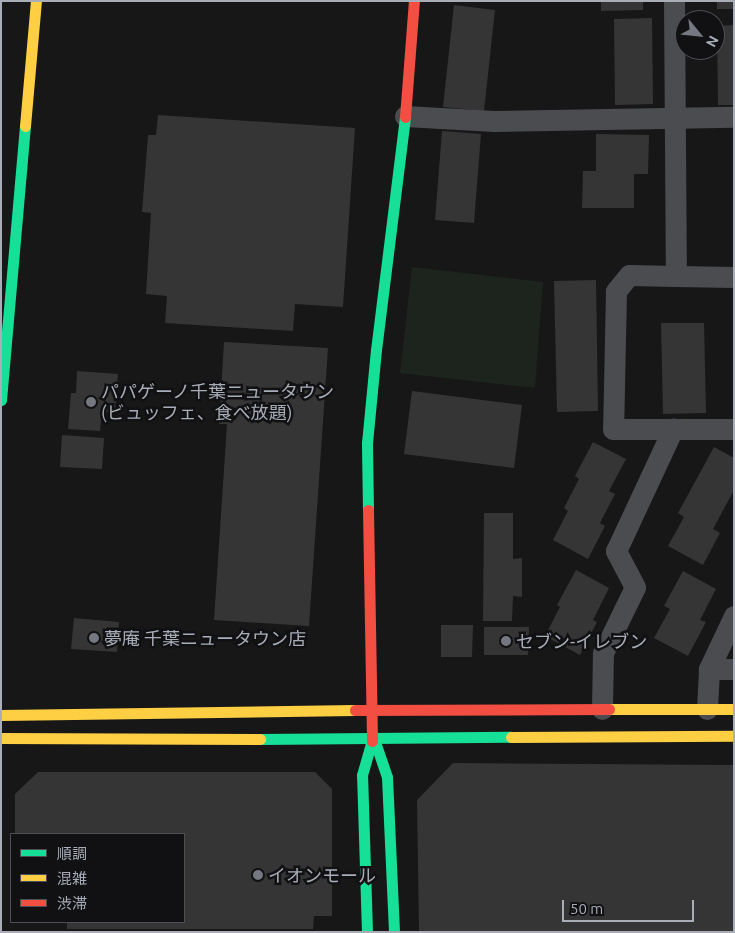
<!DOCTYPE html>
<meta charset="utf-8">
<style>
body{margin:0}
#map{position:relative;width:735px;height:933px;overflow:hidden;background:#171717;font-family:Ubuntu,"Noto Sans JP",sans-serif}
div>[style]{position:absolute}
.green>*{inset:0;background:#1d241e}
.building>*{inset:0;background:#353536}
.street>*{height:21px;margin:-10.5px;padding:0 10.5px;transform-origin:10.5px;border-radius:10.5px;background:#4b4c50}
.fast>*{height:11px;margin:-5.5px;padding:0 5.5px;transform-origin:5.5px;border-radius:5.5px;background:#16e098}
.slow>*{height:11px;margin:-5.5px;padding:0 5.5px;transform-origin:5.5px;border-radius:5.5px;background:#ffcf43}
.jam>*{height:11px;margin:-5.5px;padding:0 5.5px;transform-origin:5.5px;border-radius:5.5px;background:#f24e42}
.dots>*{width:14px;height:14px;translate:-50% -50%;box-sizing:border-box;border:2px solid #111113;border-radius:50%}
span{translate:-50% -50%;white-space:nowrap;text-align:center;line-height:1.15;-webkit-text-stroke:5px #111113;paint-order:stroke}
.poi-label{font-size:18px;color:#a8adb8}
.left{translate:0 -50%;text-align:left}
.frame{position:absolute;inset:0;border:2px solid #a8adb8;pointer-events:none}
.legend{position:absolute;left:10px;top:833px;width:175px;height:90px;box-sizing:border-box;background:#111113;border:1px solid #4d4f55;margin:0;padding:6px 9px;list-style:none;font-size:15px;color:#a8adb8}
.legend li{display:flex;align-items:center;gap:10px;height:25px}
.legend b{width:25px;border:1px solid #4d4f55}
.north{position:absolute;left:675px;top:10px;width:50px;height:50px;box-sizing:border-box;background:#111113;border:1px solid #4d4f55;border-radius:50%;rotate:118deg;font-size:14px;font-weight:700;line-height:20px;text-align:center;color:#a8adb8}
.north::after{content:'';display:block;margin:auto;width:18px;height:22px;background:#757880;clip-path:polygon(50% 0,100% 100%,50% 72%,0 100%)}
.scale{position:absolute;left:562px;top:900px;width:132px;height:22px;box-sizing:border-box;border:2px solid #a8adb8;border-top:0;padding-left:6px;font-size:15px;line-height:18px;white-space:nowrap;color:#a8adb8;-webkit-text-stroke:4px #111113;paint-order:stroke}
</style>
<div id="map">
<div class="green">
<i style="clip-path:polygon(412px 267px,543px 282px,535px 388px,400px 373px)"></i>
</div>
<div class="building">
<i style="clip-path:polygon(601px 1px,643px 1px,643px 10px,601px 11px)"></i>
<i style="clip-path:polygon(717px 1px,734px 1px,734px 9px,717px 9px)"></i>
<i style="clip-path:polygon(454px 5px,495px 10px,484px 111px,443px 107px)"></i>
<i style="clip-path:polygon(652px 18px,653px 104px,615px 105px,614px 19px)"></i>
<i style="clip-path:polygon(734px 25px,734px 105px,718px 105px,717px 26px)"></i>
<i style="clip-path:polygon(158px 115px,355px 128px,343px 307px,295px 304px,293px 331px,165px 323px,167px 296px,146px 294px,151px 213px,142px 212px,148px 135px,156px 135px)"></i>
<i style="clip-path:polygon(442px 131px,481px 134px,474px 223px,435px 220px)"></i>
<i style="clip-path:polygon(596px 134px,649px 135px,648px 174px,634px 174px,634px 208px,582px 208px,583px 171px,596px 171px)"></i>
<i style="clip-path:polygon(596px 280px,598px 411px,557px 412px,554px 281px)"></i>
<i style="clip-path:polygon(661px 323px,704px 323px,706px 413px,663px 414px)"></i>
<i style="clip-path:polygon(224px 342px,328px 348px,309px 626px,214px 620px,227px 424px,219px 424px)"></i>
<i style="clip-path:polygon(77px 371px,118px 374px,115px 413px,102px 412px,100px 431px,68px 429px,71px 393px,76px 393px)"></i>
<i style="clip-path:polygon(412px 391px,522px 405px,514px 468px,404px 454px)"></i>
<i style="clip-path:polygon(62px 435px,104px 438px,102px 469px,60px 467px)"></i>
<i style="clip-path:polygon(593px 442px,626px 459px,609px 491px,615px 494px,600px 523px,605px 526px,588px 559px,553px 540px,568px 511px,564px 508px,579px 479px,575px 476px)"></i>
<i style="clip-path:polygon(714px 447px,734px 458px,734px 490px,713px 529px,720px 533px,703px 565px,668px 546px,684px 517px,678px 513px)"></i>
<i style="clip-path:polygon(484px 513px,513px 513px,513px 559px,522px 558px,522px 597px,513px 596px,512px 621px,483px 621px)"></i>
<i style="clip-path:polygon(576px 570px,609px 588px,593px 620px,597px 622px,580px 655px,545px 636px,560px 607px,557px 605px)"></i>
<i style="clip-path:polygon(683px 571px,716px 589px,700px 620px,706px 622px,688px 656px,654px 638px,670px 609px,664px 606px)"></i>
<i style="clip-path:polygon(74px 618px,119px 622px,117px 652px,71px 649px)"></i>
<i style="clip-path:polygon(441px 625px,473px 625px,472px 657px,441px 657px)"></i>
<i style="clip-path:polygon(484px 627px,529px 627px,528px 655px,484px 655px)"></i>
<i style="clip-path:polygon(453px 763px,734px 765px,734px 932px,419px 932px,417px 800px)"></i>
<i style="clip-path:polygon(38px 772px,315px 772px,332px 789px,332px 916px,314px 916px,313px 929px,67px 929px,67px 922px,184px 922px,184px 834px,15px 834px,15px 794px)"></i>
</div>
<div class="street">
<i style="left:674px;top:1px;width:275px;rotate:89.6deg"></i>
<i style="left:676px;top:276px;width:58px;rotate:1deg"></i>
<i style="left:405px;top:116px;width:89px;rotate:3.2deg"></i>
<i style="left:494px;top:121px;width:240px;rotate:-1deg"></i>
<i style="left:676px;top:276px;width:47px;rotate:-178.8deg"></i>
<i style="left:629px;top:275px;width:21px;rotate:129deg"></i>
<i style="left:616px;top:291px;width:138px;rotate:91.2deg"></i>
<i style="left:613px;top:429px;width:121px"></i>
<i style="left:734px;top:616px;width:59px;rotate:115.3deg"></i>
<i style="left:709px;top:669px;width:25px"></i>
<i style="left:602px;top:709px;width:56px;rotate:-89deg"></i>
<i style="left:603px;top:653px;width:73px;rotate:-64.1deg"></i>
<i style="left:635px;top:587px;width:41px;rotate:-117.8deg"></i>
<i style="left:616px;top:551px;width:135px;rotate:-65deg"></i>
<i style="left:707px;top:709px;width:40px;rotate:-87.1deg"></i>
</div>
<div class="fast">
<i style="left:1px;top:400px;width:275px;rotate:-85deg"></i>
<i style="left:368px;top:510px;width:67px;rotate:-90.9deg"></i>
<i style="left:367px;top:443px;width:93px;rotate:-84.5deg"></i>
<i style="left:376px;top:350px;width:235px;rotate:-82.9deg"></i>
<i style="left:373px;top:736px;width:43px;rotate:71.1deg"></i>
<i style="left:387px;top:777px;width:155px;rotate:87.4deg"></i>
<i style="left:260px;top:739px;width:251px;rotate:-0.5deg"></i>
<i style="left:367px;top:932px;width:157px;rotate:-91.8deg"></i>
<i style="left:362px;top:775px;width:35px;rotate:-74deg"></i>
</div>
<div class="slow">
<i style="left:25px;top:126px;width:125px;rotate:-85deg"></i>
<i style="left:609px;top:709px;width:125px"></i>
<i style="left:1px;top:715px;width:354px;rotate:-0.8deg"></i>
<i style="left:511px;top:737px;width:223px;rotate:-0.3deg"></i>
<i style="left:1px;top:738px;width:259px;rotate:0.2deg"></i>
</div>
<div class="jam">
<i style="left:405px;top:117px;width:116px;rotate:-85.6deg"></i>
<i style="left:368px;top:510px;width:231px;rotate:89deg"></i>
<i style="left:355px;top:710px;width:254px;rotate:-0.2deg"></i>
</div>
<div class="dots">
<i style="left:91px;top:402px;background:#757880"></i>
<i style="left:94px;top:638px;background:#757880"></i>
<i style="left:506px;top:641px;background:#757880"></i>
<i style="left:258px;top:875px;background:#757880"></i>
</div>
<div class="poi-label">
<span class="left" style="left:101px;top:402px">パパゲーノ千葉ニュータウン<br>(ビュッフェ、食べ放題)</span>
<span class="left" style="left:104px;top:638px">夢庵 千葉ニュータウン店</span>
<span class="left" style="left:516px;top:641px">セブン-イレブン</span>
<span class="left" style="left:268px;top:875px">イオンモール</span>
</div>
<div class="frame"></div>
<ul class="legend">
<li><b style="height:6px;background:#16e098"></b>順調</li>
<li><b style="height:6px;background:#ffcf43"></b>混雑</li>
<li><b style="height:6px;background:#f24e42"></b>渋滞</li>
</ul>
<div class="north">N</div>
<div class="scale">50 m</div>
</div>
